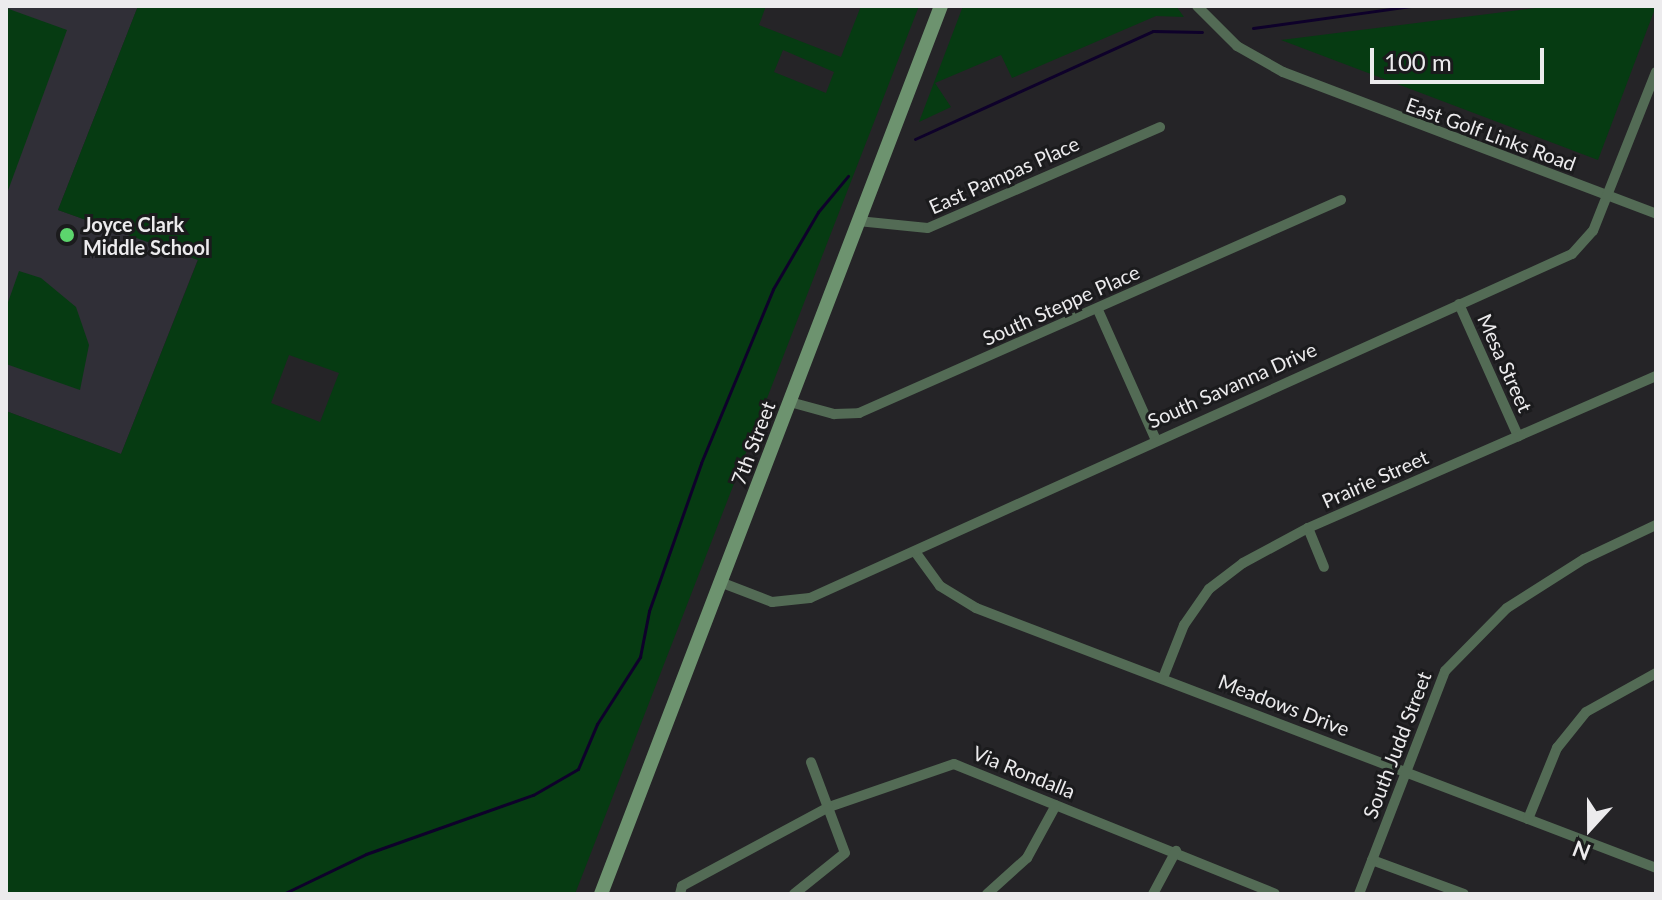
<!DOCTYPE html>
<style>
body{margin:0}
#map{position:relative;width:1662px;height:900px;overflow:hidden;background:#252427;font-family:Lato,sans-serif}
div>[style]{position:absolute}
.built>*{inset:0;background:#302f37}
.green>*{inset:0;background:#063b12}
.stream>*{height:3px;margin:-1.5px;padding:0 1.5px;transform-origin:1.5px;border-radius:1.5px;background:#0e012a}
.street>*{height:10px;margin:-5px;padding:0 5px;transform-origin:5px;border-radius:5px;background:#536b55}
.secondary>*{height:14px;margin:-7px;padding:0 7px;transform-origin:7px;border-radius:7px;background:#6d936f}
.dots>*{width:22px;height:22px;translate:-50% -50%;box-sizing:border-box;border:4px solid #1b1b1d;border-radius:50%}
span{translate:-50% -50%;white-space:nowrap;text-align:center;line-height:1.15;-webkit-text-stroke:6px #1b1b1d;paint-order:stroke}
.street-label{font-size:20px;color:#ecebed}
.poi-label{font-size:20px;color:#ecebed;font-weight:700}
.left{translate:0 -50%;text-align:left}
.frame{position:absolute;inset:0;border:8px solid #ecebed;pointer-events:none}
.north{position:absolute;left:1550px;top:788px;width:80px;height:80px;-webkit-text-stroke:6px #1b1b1d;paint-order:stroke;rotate:201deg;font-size:22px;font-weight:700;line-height:32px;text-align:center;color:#ecebed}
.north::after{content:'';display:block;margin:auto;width:28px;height:36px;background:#ecebed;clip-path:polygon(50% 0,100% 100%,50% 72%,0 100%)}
.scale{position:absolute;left:1370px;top:48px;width:174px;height:36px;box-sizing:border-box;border:4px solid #ecebed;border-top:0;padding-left:10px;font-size:24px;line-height:28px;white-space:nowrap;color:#ecebed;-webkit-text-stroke:6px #1b1b1d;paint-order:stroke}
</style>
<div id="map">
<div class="built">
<i style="clip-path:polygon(6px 6px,138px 6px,58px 210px,198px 259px,121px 454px,6px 411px)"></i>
</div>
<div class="green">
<i style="clip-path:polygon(evenodd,138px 6px,766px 6px,759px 25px,841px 57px,861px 6px,919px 6px,575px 894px,6px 894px,6px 411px,121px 454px,198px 260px,58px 210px,138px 6px,783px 50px,834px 72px,826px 93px,774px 72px,783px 50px,138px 6px,289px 355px,339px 373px,320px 422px,271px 403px,289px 355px)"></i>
<i style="clip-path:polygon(963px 6px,1176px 6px,1184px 17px,1156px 16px,1012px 78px,1001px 55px,935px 83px,951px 107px,919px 122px)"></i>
<i style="clip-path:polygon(1552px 6px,1656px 6px,1598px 160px,1281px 40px)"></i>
<i style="clip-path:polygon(6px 8px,67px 30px,6px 196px)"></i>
<i style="clip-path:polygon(19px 271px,41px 278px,76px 307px,89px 345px,80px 390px,6px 364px,6px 308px)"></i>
</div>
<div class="stream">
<i style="left:1253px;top:28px;width:161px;rotate:-7.9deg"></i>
<i style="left:915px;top:139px;width:261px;rotate:-24.4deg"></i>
<i style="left:1153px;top:31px;width:49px;rotate:1.2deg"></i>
<i style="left:135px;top:894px;width:8px"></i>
<i style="left:283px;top:894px;width:92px;rotate:-25.7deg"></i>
<i style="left:366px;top:854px;width:177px;rotate:-19.5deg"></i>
<i style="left:533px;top:795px;width:52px;rotate:-30deg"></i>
<i style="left:578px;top:769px;width:49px;rotate:-67.1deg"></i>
<i style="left:597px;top:724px;width:80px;rotate:-57.3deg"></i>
<i style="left:640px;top:657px;width:47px;rotate:-78.9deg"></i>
<i style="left:649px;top:611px;width:157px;rotate:-70.6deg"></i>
<i style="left:701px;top:463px;width:188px;rotate:-67.5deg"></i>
<i style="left:773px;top:289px;width:89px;rotate:-59.7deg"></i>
<i style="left:818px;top:212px;width:47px;rotate:-50.2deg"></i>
</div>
<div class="street">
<i style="left:1197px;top:6px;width:57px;rotate:45deg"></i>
<i style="left:1237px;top:46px;width:53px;rotate:29.5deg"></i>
<i style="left:1283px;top:72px;width:399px;rotate:20.8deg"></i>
<i style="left:858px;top:221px;width:70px;rotate:5.7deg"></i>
<i style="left:928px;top:228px;width:253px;rotate:-23.5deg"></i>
<i style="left:1459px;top:304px;width:145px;rotate:65.9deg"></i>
<i style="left:1098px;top:310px;width:140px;rotate:66deg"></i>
<i style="left:790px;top:402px;width:46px;rotate:15.3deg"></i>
<i style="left:834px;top:414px;width:25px;rotate:-2deg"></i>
<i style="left:859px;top:413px;width:527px;rotate:-23.84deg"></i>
<i style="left:1308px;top:528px;width:42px;rotate:67.7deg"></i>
<i style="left:916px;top:553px;width:41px;rotate:54deg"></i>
<i style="left:940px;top:586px;width:42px;rotate:31.4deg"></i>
<i style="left:976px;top:608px;width:728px;rotate:20.92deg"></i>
<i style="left:720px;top:582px;width:56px;rotate:21deg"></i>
<i style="left:772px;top:602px;width:38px;rotate:-6deg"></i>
<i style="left:810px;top:598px;width:836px;rotate:-24.3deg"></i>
<i style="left:1572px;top:254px;width:31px;rotate:-48deg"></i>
<i style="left:1593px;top:231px;width:171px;rotate:-68.4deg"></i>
<i style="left:1163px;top:678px;width:57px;rotate:-68.4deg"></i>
<i style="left:1184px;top:625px;width:44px;rotate:-55.2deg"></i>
<i style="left:1209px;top:589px;width:43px;rotate:-37.4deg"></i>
<i style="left:1243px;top:563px;width:74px;rotate:-28.3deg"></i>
<i style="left:1308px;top:528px;width:380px;rotate:-23.6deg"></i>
<i style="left:1528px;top:819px;width:77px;rotate:-67.8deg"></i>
<i style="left:1557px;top:748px;width:46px;rotate:-51.1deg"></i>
<i style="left:1586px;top:712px;width:80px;rotate:-29.1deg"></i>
<i style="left:1372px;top:860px;width:98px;rotate:20.3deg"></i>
<i style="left:680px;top:894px;width:8px;rotate:-76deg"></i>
<i style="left:682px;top:886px;width:167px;rotate:-28.3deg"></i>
<i style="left:829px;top:807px;width:132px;rotate:-19deg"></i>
<i style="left:954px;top:764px;width:346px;rotate:22deg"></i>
<i style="left:794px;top:894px;width:65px;rotate:-38.8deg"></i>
<i style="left:845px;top:853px;width:97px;rotate:-110.5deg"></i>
<i style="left:987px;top:894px;width:54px;rotate:-42deg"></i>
<i style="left:1027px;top:858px;width:60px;rotate:-61.3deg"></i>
<i style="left:1153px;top:894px;width:49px;rotate:-61.9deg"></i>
<i style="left:1359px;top:894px;width:239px;rotate:-68.9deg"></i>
<i style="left:1445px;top:671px;width:88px;rotate:-45.5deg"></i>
<i style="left:1507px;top:608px;width:91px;rotate:-32.5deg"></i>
<i style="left:1584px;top:559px;width:80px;rotate:-25.3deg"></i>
</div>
<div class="secondary">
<i style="left:601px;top:894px;width:951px;rotate:-69.05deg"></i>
</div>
<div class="dots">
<i style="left:67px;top:235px;background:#5cd56d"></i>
</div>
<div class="street-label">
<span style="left:1491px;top:134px;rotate:20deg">East Golf Links Road</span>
<span style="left:1004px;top:175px;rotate:-24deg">East Pampas Place</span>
<span style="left:1061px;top:305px;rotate:-24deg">South Steppe Place</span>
<span style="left:1505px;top:363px;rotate:66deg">Mesa Street</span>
<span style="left:1232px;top:385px;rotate:-24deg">South Savanna Drive</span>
<span style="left:753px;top:443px;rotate:-69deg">7th Street</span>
<span style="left:1375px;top:479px;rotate:-24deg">Prairie Street</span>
<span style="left:1284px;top:705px;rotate:21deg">Meadows Drive</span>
<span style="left:1397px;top:745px;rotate:-69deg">South Judd Street</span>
<span style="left:1024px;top:772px;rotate:22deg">Via Rondalla</span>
</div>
<div class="poi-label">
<span class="left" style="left:83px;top:236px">Joyce Clark<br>Middle School</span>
</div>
<div class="frame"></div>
<div class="north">N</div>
<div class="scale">100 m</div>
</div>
